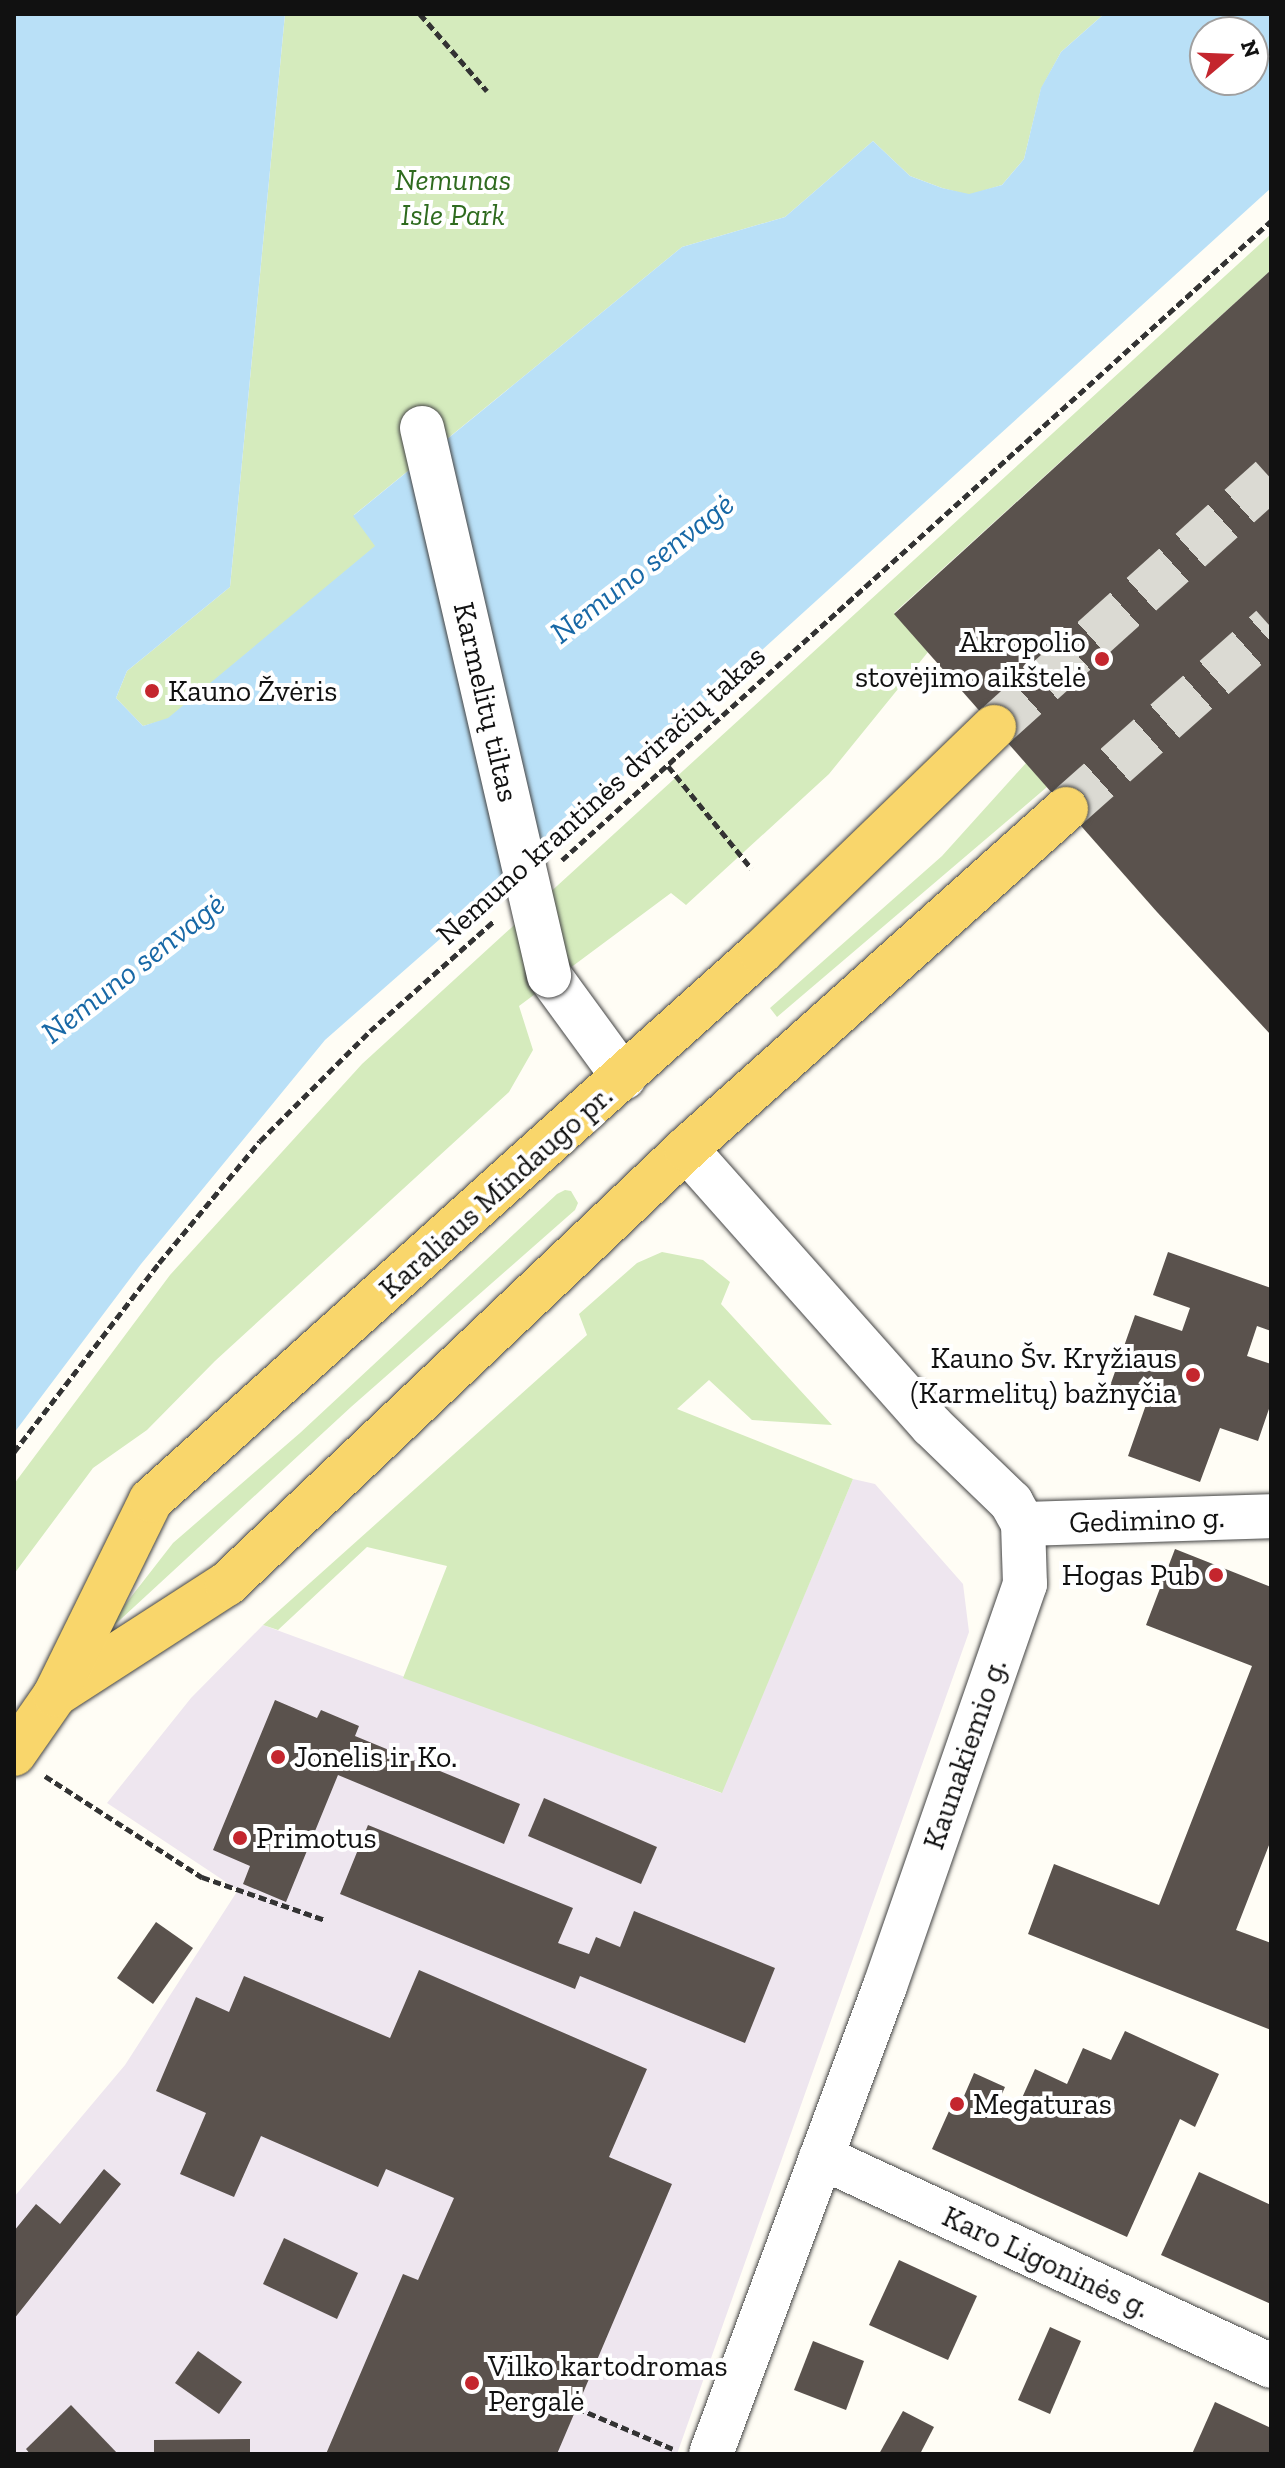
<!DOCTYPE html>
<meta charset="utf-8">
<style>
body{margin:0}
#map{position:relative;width:1285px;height:2468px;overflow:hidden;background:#fffdf5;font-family:"Zilla Slab",serif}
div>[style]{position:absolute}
.industrial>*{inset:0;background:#eee6ef}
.green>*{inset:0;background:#d5ebbd}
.water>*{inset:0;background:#b9e0f7}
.building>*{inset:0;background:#5a524d}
.primary-tunnel>*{height:44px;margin-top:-22px;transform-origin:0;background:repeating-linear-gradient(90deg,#dbdad3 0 44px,transparent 0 66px)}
.path>*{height:5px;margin-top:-2.5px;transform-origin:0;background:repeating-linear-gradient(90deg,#333 0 8px,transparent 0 12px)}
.roads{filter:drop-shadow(0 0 2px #444) drop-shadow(0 0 2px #444)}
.minor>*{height:44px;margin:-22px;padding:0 22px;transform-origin:22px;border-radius:22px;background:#fff}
.primary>*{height:44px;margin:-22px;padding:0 22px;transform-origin:22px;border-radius:22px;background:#f9d66b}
.bridges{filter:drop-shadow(0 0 2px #444) drop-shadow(0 0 2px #444)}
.minor-bridge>*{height:44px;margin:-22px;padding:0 22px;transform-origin:22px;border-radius:22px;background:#fff}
.dots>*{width:22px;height:22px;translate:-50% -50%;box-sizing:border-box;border:4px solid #fff;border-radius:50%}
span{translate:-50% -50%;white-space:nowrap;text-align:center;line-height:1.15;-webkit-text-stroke:8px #fff;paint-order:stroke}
.park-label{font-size:30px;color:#2f6b1f;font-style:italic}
.poi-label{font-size:30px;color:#111}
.right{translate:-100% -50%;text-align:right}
.left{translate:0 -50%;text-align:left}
.street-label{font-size:30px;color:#111}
.water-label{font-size:32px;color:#1768a6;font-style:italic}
.frame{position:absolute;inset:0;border:16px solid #111;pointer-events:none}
.north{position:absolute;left:1189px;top:16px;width:80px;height:80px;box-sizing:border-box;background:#fff;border:2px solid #a0a0a0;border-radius:50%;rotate:71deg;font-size:22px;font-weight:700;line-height:32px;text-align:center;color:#111}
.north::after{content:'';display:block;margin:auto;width:28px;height:36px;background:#c4262e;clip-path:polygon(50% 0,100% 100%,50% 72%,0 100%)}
</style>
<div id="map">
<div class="industrial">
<i style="clip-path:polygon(853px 1479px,875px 1484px,963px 1584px,969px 1632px,677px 2454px,14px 2454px,14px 2197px,125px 2065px,238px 1890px,107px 1803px,191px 1698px,263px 1625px,721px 1793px)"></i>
</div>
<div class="green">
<i style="clip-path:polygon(285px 14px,1104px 14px,1061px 52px,1041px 89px,1024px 159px,1002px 185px,969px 195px,942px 188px,910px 176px,873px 141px,785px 217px,682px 247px,354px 515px,376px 546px,168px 719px,143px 726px,116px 698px,127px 671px,230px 587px)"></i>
<i style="clip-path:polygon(1271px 234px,1271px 270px,894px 613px,928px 652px,829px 774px,686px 905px,671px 893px,519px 1006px,533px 1050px,509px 1092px,215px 1361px,147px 1430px,93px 1468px,14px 1574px,14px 1484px,170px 1275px,362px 1064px)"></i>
<i style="clip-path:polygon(1026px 763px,1047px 787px,777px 1017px,770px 1008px,942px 856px)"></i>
<i style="clip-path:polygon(565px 1190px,571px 1191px,578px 1203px,575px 1210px,351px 1407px,96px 1642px,173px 1543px,300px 1433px,557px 1194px)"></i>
<i style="clip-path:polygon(662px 1252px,703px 1260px,730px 1282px,721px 1304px,832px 1425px,752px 1420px,709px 1380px,677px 1409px,853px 1479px,722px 1793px,403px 1678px,447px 1566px,367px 1547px,278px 1630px,263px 1625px,587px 1335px,579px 1314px,637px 1263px)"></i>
</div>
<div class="water">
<i style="clip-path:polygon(evenodd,14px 14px,285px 14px,230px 587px,127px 671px,116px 698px,143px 726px,168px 718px,375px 546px,353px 516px,682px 247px,785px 217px,873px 141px,910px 176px,942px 188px,969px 194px,1002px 185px,1024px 159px,1041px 88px,1061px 52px,1104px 14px,1271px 14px,1271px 188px,555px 838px,325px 1040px,141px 1264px,14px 1433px,14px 14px,1205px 32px,1253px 32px,1253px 80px,1205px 80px,1205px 32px)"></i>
</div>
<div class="building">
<i style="clip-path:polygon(1271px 270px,1271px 1035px,1157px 912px,894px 614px)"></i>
<i style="clip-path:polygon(1168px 1252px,1271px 1288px,1271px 1331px,1257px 1326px,1247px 1356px,1271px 1364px,1271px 1403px,1258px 1441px,1220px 1428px,1200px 1482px,1128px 1456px,1148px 1399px,1110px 1386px,1135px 1315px,1182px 1331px,1190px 1308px,1153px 1295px)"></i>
<i style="clip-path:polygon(1175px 1549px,1271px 1587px,1271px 1840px,1236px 1930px,1271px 1943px,1271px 2030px,1028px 1934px,1054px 1864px,1159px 1905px,1252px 1666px,1146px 1625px)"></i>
<i style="clip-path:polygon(275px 1700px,317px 1718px,321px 1710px,359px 1726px,355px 1736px,520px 1804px,504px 1844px,338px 1775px,286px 1902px,243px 1884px,250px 1866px,213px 1850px)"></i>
<i style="clip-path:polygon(544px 1798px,657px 1847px,641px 1884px,528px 1836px)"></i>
<i style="clip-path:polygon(368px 1825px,573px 1908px,558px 1943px,589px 1954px,596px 1937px,620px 1947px,634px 1911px,775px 1968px,745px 2043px,580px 1976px,575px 1989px,340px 1894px)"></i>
<i style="clip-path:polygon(156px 1922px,193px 1948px,153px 2004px,117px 1978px)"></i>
<i style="clip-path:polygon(419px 1970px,647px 2069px,609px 2157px,672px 2184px,557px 2454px,326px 2454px,403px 2274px,418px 2280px,454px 2198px,386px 2169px,378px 2187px,261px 2136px,234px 2197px,180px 2174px,206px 2113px,156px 2091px,196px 1997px,229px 2012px,244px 1976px,390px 2038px)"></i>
<i style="clip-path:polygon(1125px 2031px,1219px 2074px,1195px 2127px,1180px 2119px,1127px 2237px,932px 2149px,954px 2100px,961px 2103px,974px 2073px,1005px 2087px,994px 2112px,1012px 2120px,1035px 2069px,1067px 2084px,1083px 2048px,1111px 2060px)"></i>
<i style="clip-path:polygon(104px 2169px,121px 2184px,14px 2319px,14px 2231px,36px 2204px,60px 2224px)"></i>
<i style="clip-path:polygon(1199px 2172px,1271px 2205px,1271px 2304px,1161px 2255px)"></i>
<i style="clip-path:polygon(284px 2238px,358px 2273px,337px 2319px,263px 2284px)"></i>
<i style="clip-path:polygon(899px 2260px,977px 2296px,948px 2360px,869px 2325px)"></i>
<i style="clip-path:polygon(1050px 2327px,1081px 2341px,1050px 2414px,1018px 2400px)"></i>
<i style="clip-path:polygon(813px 2341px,864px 2361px,846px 2410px,794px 2390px)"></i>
<i style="clip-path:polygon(198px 2351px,242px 2382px,219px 2414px,175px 2383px)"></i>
<i style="clip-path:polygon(1215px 2402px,1271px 2428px,1271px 2454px,1192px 2454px)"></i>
<i style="clip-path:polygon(71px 2405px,118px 2454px,30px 2454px,26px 2449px)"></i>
<i style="clip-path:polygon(903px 2411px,934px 2427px,920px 2454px,879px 2454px)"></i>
<i style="clip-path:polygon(250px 2439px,250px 2454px,154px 2454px,154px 2440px)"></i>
</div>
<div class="primary-tunnel">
<i style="left:994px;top:727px;width:372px;rotate:-42deg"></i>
<i style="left:1066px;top:809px;width:274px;rotate:-41.6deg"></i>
</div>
<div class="path">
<i style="left:420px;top:14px;width:102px;rotate:49deg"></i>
<i style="left:668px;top:766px;width:132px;rotate:50.9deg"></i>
<i style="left:562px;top:860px;width:954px;rotate:-42.03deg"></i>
<i style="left:14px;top:1452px;width:238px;rotate:-52.5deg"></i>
<i style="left:159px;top:1263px;width:158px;rotate:-50.4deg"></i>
<i style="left:260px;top:1141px;width:156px;rotate:-45deg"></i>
<i style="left:370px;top:1031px;width:167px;rotate:-41.6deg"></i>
<i style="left:45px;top:1776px;width:187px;rotate:32.8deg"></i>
<i style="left:202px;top:1877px;width:130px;rotate:19.3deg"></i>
<i style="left:577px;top:2408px;width:104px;rotate:23.1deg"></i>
</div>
<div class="roads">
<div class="minor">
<i style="left:549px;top:975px;width:127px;rotate:53.9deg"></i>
<i style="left:686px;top:1149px;width:370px;rotate:48.4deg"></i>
<i style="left:932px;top:1426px;width:110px;rotate:43.9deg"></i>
<i style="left:1011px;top:1502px;width:25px;rotate:61deg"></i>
<i style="left:1023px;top:1524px;width:60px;rotate:88.1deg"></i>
<i style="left:1025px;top:1584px;width:426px;rotate:109.2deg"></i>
<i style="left:885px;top:1986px;width:499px;rotate:110.4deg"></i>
<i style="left:1023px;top:1524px;width:248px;rotate:-1.8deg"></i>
<i style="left:821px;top:2157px;width:496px;rotate:24.9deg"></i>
</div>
<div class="primary">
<i style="left:56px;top:1694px;width:203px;rotate:-32.8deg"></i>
<i style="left:227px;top:1584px;width:632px;rotate:-43.46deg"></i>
<i style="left:686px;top:1149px;width:510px;rotate:-41.82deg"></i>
<i style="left:14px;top:1754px;width:72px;rotate:-55.2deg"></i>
<i style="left:55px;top:1695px;width:217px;rotate:-63.8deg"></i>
<i style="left:151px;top:1500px;width:820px;rotate:-41.94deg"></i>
<i style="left:761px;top:952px;width:324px;rotate:-44deg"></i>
</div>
</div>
<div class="bridges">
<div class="minor-bridge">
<i style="left:422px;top:428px;width:562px;rotate:76.93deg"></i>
</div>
</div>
<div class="dots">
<i style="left:1102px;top:659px;background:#c4262e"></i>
<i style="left:152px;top:691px;background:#c4262e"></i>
<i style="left:1193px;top:1375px;background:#c4262e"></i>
<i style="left:1216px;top:1575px;background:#c4262e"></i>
<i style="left:278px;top:1757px;background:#c4262e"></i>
<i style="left:240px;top:1838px;background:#c4262e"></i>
<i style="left:957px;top:2104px;background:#c4262e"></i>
<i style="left:472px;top:2383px;background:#c4262e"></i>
</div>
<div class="park-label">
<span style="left:453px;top:197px">Nemunas<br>Isle Park</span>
</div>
<div class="poi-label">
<span class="right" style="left:1086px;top:659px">Akropolio<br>stovėjimo aikštelė</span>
<span class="left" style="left:168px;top:691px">Kauno Žvėris</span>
<span class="right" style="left:1177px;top:1375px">Kauno Šv. Kryžiaus<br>(Karmelitų) bažnyčia</span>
<span class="right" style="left:1200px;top:1575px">Hogas Pub</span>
<span class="left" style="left:294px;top:1757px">Jonelis ir Ko.</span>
<span class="left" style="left:256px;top:1838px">Primotus</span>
<span class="left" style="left:973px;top:2104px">Megaturas</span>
<span class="left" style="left:488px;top:2383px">Vilko kartodromas<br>Pergalė</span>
</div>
<div class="street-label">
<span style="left:486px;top:702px;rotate:77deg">Karmelitų tiltas</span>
<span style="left:601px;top:795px;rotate:-42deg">Nemuno krantinės dviračių takas</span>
<span style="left:496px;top:1192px;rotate:-42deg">Karaliaus Mindaugo pr.</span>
<span style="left:1147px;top:1520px;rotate:-2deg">Gedimino g.</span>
<span style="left:965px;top:1754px;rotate:-71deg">Kaunakiemio g.</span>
<span style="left:1046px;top:2262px;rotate:25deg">Karo Ligoninės g.</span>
</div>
<div class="water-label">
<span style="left:642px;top:568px;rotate:-38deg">Nemuno senvagė</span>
<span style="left:133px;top:968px;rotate:-38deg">Nemuno senvagė</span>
</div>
<div class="frame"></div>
<div class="north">N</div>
</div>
